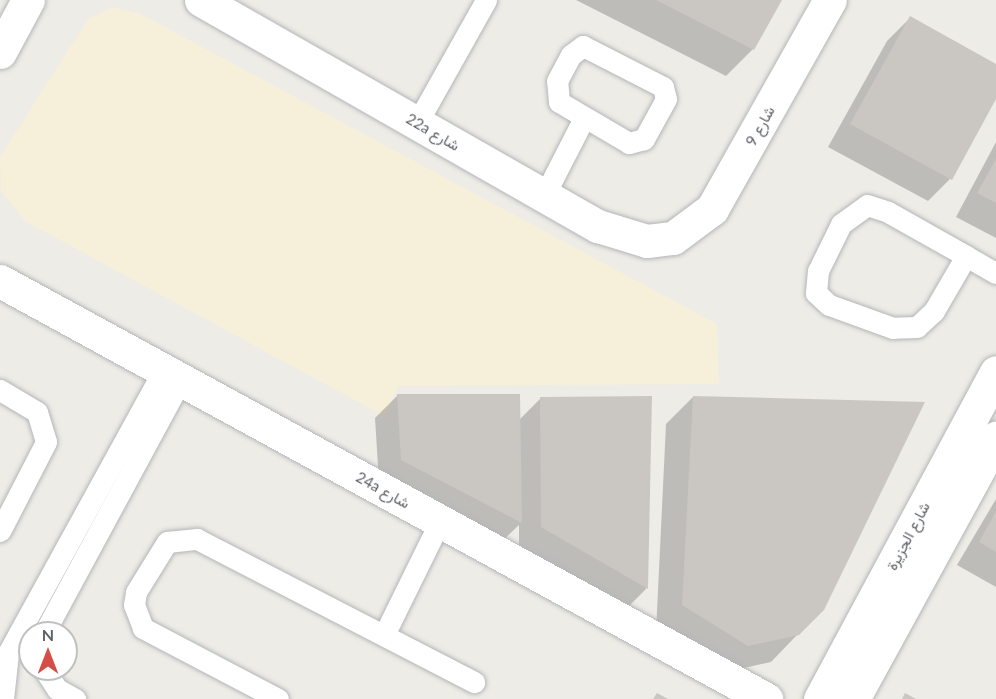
<!DOCTYPE html>
<meta charset="utf-8">
<style>
body{margin:0}
#map{position:relative;width:996px;height:699px;overflow:hidden;background:#eeece6;font-family:Lato,Vazirmatn,sans-serif}
div>[style]{position:absolute}
.sand>*{inset:0;background:#f6efd9}
.shadow>*{inset:0;background:#0003}
.building>*{inset:0;background:#cac7c3}
.roads{filter:drop-shadow(0 0 2px #b3b6b9) drop-shadow(0 0 2px #b3b6b9)}
.service>*{height:21px;margin:-10.5px;padding:0 10.5px;transform-origin:10.5px;border-radius:10.5px;background:#fff}
.minor>*{height:33px;margin:-16.5px;padding:0 16.5px;transform-origin:16.5px;border-radius:16.5px;background:#fff}
.tertiary>*{height:33px;margin:-16.5px;padding:0 16.5px;transform-origin:16.5px;border-radius:16.5px;background:#fff}
span{translate:-50% -50%;white-space:nowrap;text-align:center;line-height:1.15;-webkit-text-stroke:5px #fff;paint-order:stroke}
.street-label{font-size:15px;color:#5e6165}
.north{position:absolute;left:18px;top:621px;width:60px;height:60px;box-sizing:border-box;background:#fff;border:2px solid #bfc0c1;border-radius:50%;rotate:0deg;font-size:16px;font-weight:700;line-height:24px;text-align:center;color:#5e6165}
.north::after{content:'';display:block;margin:auto;width:21px;height:27px;background:#d44d46;clip-path:polygon(50% 0,100% 100%,50% 72%,0 100%)}
</style>
<div id="map">
<div class="sand">
<i style="clip-path:polygon(113px 7px,141px 14px,717px 324px,719px 384px,399px 386px,384px 416px,25px 221px,1px 191px,0 157px,88px 19px)"></i>
</div>
<div class="shadow">
<i style="clip-path:polygon(576px 0,780px 0,753px 49px,726px 76px)"></i>
<i style="clip-path:polygon(910px 18px,996px 65px,996px 96px,950px 179px,928px 201px,828px 147px,887px 41px)"></i>
<i style="clip-path:polygon(996px 142px,996px 238px,956px 217px)"></i>
<i style="clip-path:polygon(398px 395px,519px 420px,541px 398px,651px 398px,646px 589px,624px 611px,519px 550px,519px 525px,498px 545px,379px 483px,375px 418px)"></i>
<i style="clip-path:polygon(693px 397px,798px 634px,771px 662px,721px 673px,656px 632px,666px 424px)"></i>
<i style="clip-path:polygon(996px 499px,996px 587px,957px 565px)"></i>
</div>
<div class="building">
<i style="clip-path:polygon(656px 0,782px 0,754px 50px)"></i>
<i style="clip-path:polygon(910px 16px,996px 64px,996px 99px,952px 180px,850px 124px)"></i>
<i style="clip-path:polygon(996px 159px,996px 203px,977px 193px)"></i>
<i style="clip-path:polygon(397px 394px,520px 394px,522px 523px,401px 460px)"></i>
<i style="clip-path:polygon(652px 396px,648px 589px,541px 527px,540px 397px)"></i>
<i style="clip-path:polygon(693px 396px,925px 402px,824px 610px,799px 635px,748px 646px,682px 605px)"></i>
<i style="clip-path:polygon(996px 511px,996px 552px,979px 542px)"></i>
<i style="clip-path:polygon(657px 693px,668px 699px,653px 699px)"></i>
<i style="clip-path:polygon(905px 693px,916px 699px,902px 699px)"></i>
</div>
<div class="roads">
<div class="service">
<i style="left:583px;top:46px;width:90px;rotate:27.1deg"></i>
<i style="left:663px;top:87px;width:12px;rotate:76deg"></i>
<i style="left:666px;top:99px;width:46px;rotate:118.8deg"></i>
<i style="left:644px;top:139px;width:16px;rotate:165deg"></i>
<i style="left:629px;top:143px;width:81px;rotate:-149.6deg"></i>
<i style="left:559px;top:102px;width:21px;rotate:-95deg"></i>
<i style="left:557px;top:81px;width:30px;rotate:-62deg"></i>
<i style="left:571px;top:55px;width:15px;rotate:-37deg"></i>
<i style="left:417px;top:123px;width:141px;rotate:-60.7deg"></i>
<i style="left:544px;top:196px;width:88px;rotate:-62.9deg"></i>
<i style="left:966px;top:256px;width:64px;rotate:120.2deg"></i>
<i style="left:934px;top:311px;width:23px;rotate:137deg"></i>
<i style="left:917px;top:327px;width:24px;rotate:178deg"></i>
<i style="left:893px;top:328px;width:68px;rotate:-160.2deg"></i>
<i style="left:829px;top:305px;width:18px;rotate:-137deg"></i>
<i style="left:816px;top:293px;width:22px;rotate:-85deg"></i>
<i style="left:818px;top:271px;width:52px;rotate:-63.9deg"></i>
<i style="left:841px;top:224px;width:32px;rotate:-36deg"></i>
<i style="left:867px;top:205px;width:22px;rotate:18deg"></i>
<i style="left:888px;top:212px;width:90px;rotate:29.4deg"></i>
<i style="left:966px;top:256px;width:34px;rotate:30deg"></i>
<i style="left:0;top:390px;width:43px;rotate:30.7deg"></i>
<i style="left:37px;top:412px;width:31px;rotate:73deg"></i>
<i style="left:46px;top:442px;width:100px;rotate:117.3deg"></i>
<i style="left:44px;top:633px;width:288px;rotate:-61.6deg"></i>
<i style="left:384px;top:635px;width:127px;rotate:-63.8deg"></i>
<i style="left:44px;top:669px;width:24px;rotate:57deg"></i>
<i style="left:57px;top:689px;width:21px;rotate:29deg"></i>
<i style="left:3px;top:699px;width:46px;rotate:-83.8deg"></i>
<i style="left:8px;top:653px;width:322px;rotate:-61.2deg"></i>
<i style="left:278px;top:699px;width:153px;rotate:-152.3deg"></i>
<i style="left:143px;top:628px;width:25px;rotate:-111deg"></i>
<i style="left:134px;top:605px;width:13px;rotate:-81deg"></i>
<i style="left:136px;top:592px;width:59px;rotate:-58.2deg"></i>
<i style="left:167px;top:542px;width:30px;rotate:-6deg"></i>
<i style="left:197px;top:539px;width:312px;rotate:27.3deg"></i>
</div>
<div class="minor">
<i style="left:201px;top:0;width:457px;rotate:29.7deg"></i>
<i style="left:598px;top:226px;width:51px;rotate:17deg"></i>
<i style="left:647px;top:241px;width:26px;rotate:-7deg"></i>
<i style="left:673px;top:238px;width:49px;rotate:-36.6deg"></i>
<i style="left:712px;top:209px;width:240px;rotate:-60.6deg"></i>
<i style="left:0;top:52px;width:59px;rotate:-61.7deg"></i>
<i style="left:0;top:281px;width:873px;rotate:28.62deg"></i>
</div>
<div class="tertiary">
<i style="left:820px;top:699px;width:371px;rotate:-61.7deg"></i>
<i style="left:853px;top:699px;width:298px;rotate:-61.3deg"></i>
</div>
</div>
<div class="street-label">
<span style="left:760px;top:126px;rotate:-61deg">شارع 9</span>
<span style="left:433px;top:132px;rotate:30deg">22a شارع</span>
<span style="left:383px;top:490px;rotate:29deg">24a شارع</span>
<span style="left:908px;top:536px;rotate:-62deg">شارع الجزيرة</span>
</div>
<div class="north">N</div>
</div>
